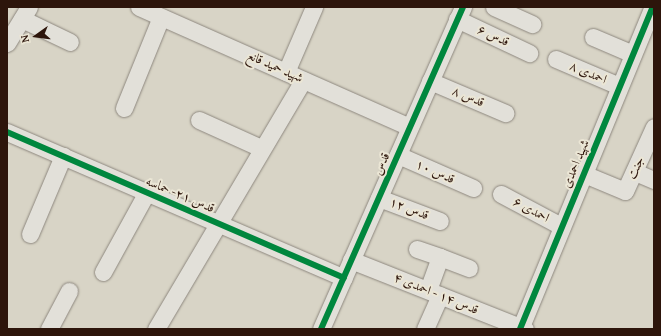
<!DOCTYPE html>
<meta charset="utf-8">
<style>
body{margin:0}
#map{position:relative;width:661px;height:336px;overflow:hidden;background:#d8d4c6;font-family:"Gentium Book Plus",Amiri,serif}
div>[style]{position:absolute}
.roads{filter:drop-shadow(0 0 1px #8d877e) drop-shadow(0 0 1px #8d877e)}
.minor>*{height:17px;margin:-8.5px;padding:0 8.5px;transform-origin:8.5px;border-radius:8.5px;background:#e2e0d9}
.cycleway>*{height:6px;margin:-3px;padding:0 3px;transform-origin:3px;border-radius:3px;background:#00873e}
span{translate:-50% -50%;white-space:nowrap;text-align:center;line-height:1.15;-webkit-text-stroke:4px #ebe6d5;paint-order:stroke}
.street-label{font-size:13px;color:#2d150b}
.frame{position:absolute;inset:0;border:8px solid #2d150b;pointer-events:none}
.north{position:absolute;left:16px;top:16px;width:40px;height:40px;-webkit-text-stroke:3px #ebe6d5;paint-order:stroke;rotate:256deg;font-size:11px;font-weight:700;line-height:16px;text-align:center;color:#2d150b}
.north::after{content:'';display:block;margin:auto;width:14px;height:18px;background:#2d150b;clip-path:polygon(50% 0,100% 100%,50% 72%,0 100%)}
</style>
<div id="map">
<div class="roads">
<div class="minor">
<i style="left:139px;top:7px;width:296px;rotate:23.9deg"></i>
<i style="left:494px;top:7px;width:42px;rotate:24.1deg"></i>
<i style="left:22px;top:19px;width:53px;rotate:25.6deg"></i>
<i style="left:457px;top:19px;width:80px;rotate:25.3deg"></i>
<i style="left:593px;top:37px;width:43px;rotate:23deg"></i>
<i style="left:7px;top:43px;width:42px;rotate:-58.6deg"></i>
<i style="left:556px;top:59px;width:69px;rotate:23.2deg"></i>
<i style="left:286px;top:72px;width:71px;rotate:-66.7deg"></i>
<i style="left:430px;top:81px;width:82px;rotate:23.1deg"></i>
<i style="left:124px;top:108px;width:98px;rotate:-67.9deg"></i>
<i style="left:199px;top:120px;width:68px;rotate:24.3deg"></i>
<i style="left:7px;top:132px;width:367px;rotate:23.4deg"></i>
<i style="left:398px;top:155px;width:82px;rotate:23.7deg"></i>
<i style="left:635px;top:172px;width:21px;rotate:23deg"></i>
<i style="left:584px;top:174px;width:44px;rotate:22.5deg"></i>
<i style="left:625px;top:191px;width:70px;rotate:-65.6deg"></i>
<i style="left:501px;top:194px;width:68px;rotate:28.1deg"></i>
<i style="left:379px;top:198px;width:65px;rotate:20.7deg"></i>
<i style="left:30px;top:234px;width:85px;rotate:-67.1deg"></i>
<i style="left:417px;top:249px;width:24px;rotate:19deg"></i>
<i style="left:440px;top:257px;width:35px;rotate:110deg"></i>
<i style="left:440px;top:257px;width:31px;rotate:21deg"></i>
<i style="left:351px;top:260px;width:187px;rotate:21.6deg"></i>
<i style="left:103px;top:272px;width:91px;rotate:-61.2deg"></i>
<i style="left:49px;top:329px;width:43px;rotate:-62.2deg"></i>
<i style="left:156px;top:329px;width:289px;rotate:-59.4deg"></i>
<i style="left:321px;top:329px;width:352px;rotate:-66.2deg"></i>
<i style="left:425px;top:329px;width:37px;rotate:-66deg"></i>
<i style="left:520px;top:329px;width:348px;rotate:-67.6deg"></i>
</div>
</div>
<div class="cycleway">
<i style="left:7px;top:132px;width:367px;rotate:23.4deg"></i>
<i style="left:321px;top:329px;width:352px;rotate:-66.2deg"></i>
<i style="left:520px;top:329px;width:348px;rotate:-67.6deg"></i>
</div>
<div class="street-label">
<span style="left:493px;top:36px;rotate:25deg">قدس ۶</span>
<span style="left:275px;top:67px;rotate:24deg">شهید حمید قانع</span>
<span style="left:588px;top:73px;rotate:23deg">احمدی ۸</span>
<span style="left:468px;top:97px;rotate:23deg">قدس ۸</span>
<span style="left:382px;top:164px;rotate:-66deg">قدس</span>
<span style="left:576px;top:164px;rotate:-67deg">شهید احمدی</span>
<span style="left:636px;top:168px;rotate:-65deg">جنت</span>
<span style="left:435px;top:172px;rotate:24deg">قدس ۱۰</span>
<span style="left:180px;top:195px;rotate:23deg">قدس ۲۱- حماسه</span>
<span style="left:409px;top:209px;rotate:21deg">قدس ۱۲</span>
<span style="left:531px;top:210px;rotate:28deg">احمدی ۶</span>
<span style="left:436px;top:294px;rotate:22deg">قدس ۱۴ - احمدی ۴</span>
</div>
<div class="frame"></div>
<div class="north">N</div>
</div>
